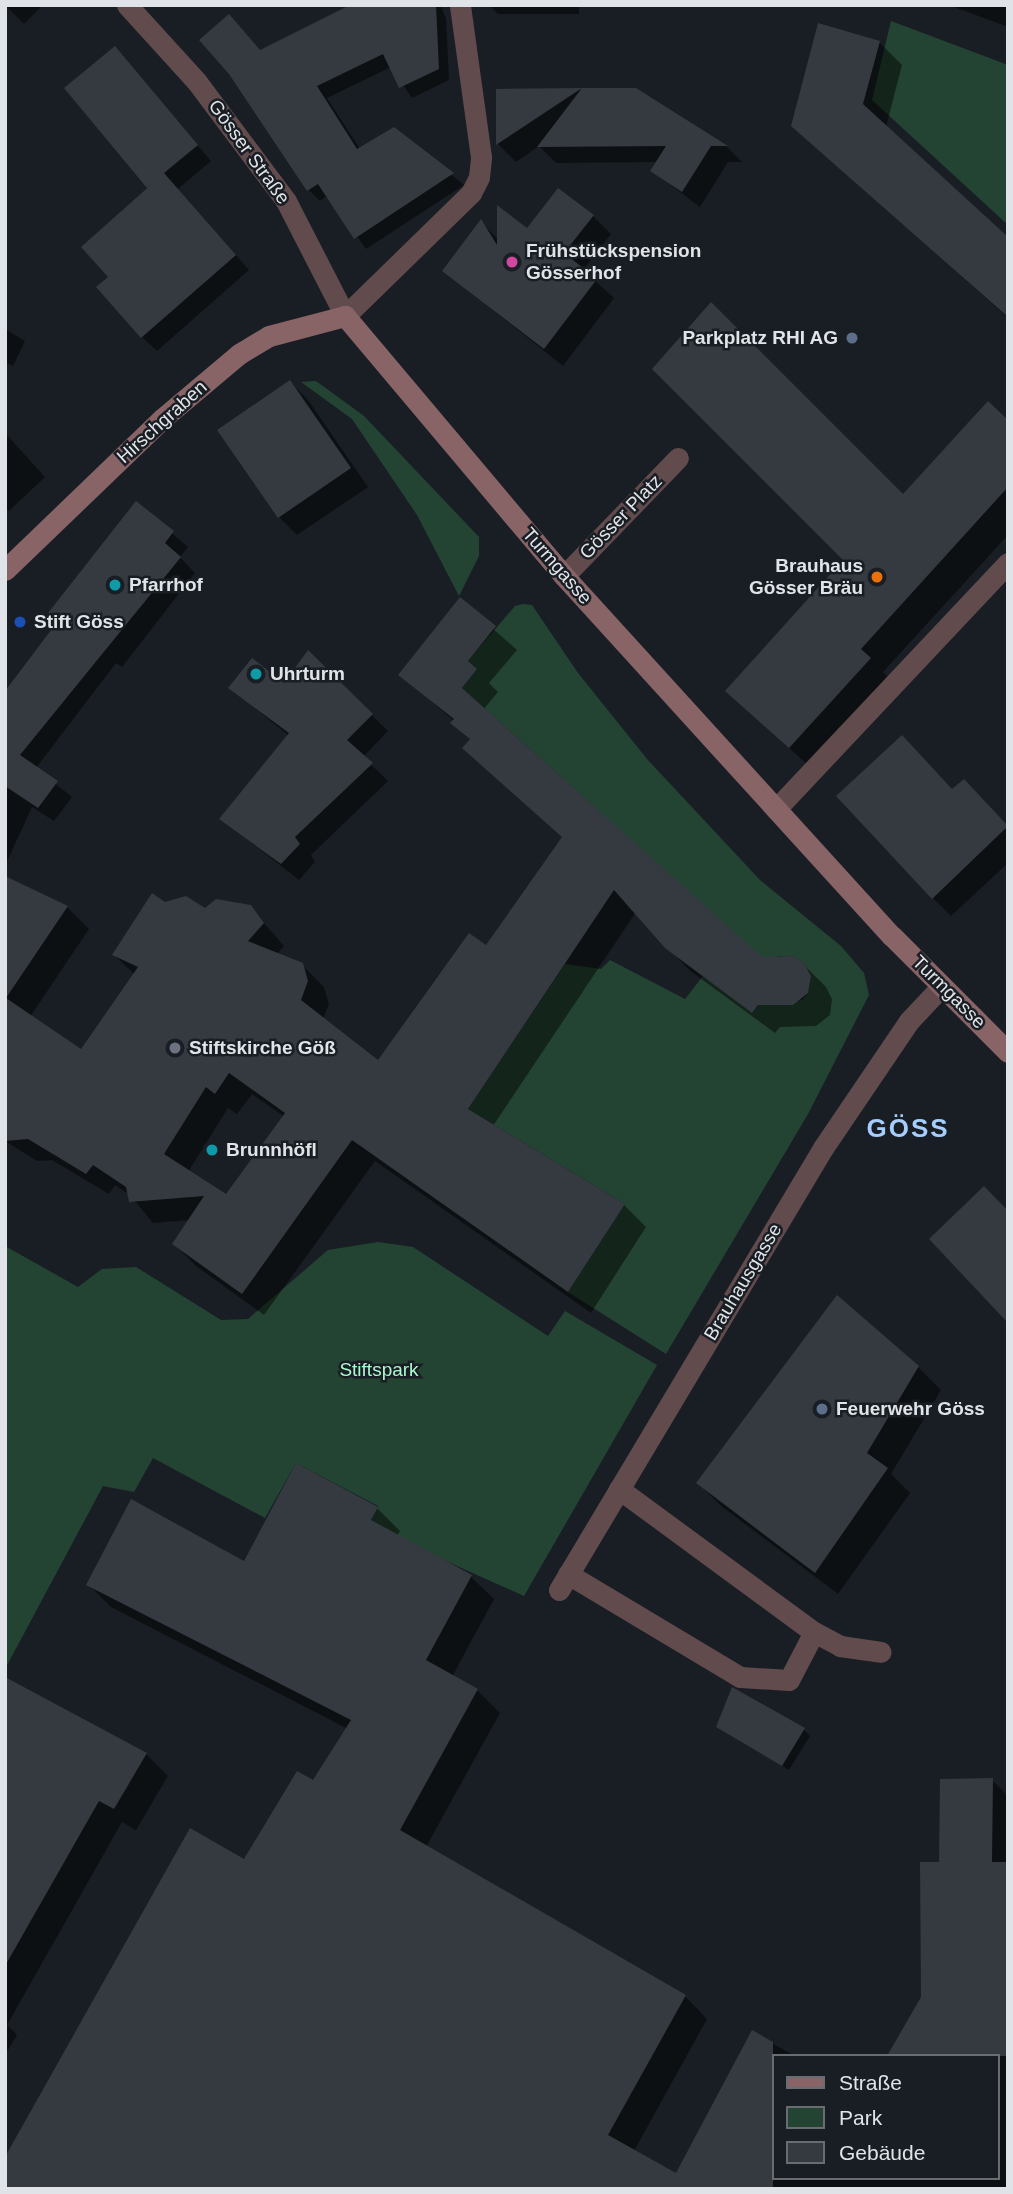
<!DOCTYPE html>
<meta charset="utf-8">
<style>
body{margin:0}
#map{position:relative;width:1013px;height:2194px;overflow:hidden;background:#191e24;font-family:Helvetica,sans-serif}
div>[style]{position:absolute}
.green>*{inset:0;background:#244433}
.shadow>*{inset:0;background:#0007}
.building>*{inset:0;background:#353a41}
.lane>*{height:21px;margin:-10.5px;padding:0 10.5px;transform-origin:10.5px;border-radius:10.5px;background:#624b4c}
.street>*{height:21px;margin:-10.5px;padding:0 10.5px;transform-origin:10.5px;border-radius:10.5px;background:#624b4c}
.secondary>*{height:21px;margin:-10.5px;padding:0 10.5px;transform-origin:10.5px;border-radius:10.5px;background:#886466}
.dots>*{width:19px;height:19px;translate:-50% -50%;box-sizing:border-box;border:4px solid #191e24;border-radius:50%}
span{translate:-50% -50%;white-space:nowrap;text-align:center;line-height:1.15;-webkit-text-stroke:5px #191e24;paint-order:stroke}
.street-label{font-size:19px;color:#e0e4e8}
.poi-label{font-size:19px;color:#e0e4e8;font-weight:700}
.left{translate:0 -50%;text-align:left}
.right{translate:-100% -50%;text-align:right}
.park-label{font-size:19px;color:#a9f9cd}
.district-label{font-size:26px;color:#a5cefe;font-weight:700;letter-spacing:2px}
.frame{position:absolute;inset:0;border:7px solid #e0e4e8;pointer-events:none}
.legend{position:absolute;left:772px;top:2054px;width:228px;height:126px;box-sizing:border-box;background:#191e24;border:2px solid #696d72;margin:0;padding:9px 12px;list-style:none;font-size:21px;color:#e0e4e8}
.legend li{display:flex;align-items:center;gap:14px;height:35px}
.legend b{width:35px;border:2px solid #696d72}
</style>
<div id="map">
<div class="green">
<i style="clip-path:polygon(891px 21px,1008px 65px,1008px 225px,872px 100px)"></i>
<i style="clip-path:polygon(316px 381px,364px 416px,479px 537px,479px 556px,459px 596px,417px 515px,352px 419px,301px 382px)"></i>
<i style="clip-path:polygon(523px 604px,532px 605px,578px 673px,647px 759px,760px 880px,841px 946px,864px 973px,869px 995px,808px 1114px,666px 1354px,568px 1292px,625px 1204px,468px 1109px,565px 964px,601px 969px,610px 960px,685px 999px,703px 976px,752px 1013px,766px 996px,779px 1005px,802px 1000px,808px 993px,811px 976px,804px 963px,793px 956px,778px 956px,768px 963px,462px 688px,477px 669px,468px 661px,515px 606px)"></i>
<i style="clip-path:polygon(378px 1242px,413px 1247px,548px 1336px,565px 1311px,657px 1365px,524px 1596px,368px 1526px,378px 1506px,296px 1463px,265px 1518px,153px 1458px,134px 1492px,103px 1486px,5px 1669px,5px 1246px,78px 1287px,102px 1269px,136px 1267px,221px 1320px,248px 1319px,328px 1250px)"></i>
</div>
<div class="shadow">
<i style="clip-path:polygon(5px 5px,43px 5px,24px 24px)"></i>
<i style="clip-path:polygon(357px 5px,440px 5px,446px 18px,449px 80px,412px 98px,391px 67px,327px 98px,360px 149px,394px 129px,464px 185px,366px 249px,328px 195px,320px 201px,309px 190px,230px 73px,261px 52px)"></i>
<i style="clip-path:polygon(489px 5px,579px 5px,579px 14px,498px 14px)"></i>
<i style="clip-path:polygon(949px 5px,1008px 5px,1008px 27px)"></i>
<i style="clip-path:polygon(879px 42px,902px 65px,886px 127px,1008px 239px,1008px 318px,793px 125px)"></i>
<i style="clip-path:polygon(115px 49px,211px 161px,178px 189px,249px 270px,157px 351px,142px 337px,110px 277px,149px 188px,66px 89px)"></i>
<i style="clip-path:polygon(498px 90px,636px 90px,727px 147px,742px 162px,728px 162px,700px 207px,652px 171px,657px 162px,556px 163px,539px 146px,516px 162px,498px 144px)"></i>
<i style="clip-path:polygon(593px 216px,611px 234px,583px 270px,614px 298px,563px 366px,444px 271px,481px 222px,499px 240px)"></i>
<i style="clip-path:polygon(5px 329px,25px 341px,13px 366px,5px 362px)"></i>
<i style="clip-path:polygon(290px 382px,308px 400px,368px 487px,297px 535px,279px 517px)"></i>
<i style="clip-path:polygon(1008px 422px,1008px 535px,883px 672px,893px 682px,813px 770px,727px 690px,903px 497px)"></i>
<i style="clip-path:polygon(5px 433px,45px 477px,9px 511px,5px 507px)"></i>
<i style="clip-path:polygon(136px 503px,188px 547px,180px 557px,195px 573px,122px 667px,116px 663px,36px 768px,72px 797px,54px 821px,32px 807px,5px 866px,5px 705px)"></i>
<i style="clip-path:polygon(evenodd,460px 600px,517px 650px,489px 683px,498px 692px,483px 710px,761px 958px,803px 964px,826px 987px,832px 999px,830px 1015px,816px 1026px,780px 1027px,775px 1033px,689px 970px,636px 912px,493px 1126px,624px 1205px,646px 1227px,591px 1313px,375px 1161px,264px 1315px,196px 1266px,174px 1244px,190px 1220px,153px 1223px,130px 1195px,115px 1185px,109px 1194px,52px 1160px,37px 1161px,5px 1141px,5px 919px,26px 888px,67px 907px,89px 929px,30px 1017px,81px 1052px,135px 975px,114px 955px,164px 904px,205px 910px,250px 907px,284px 946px,277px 954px,302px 965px,324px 987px,329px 1004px,323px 1019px,378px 1062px,486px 948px,564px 838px,464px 748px,471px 740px,454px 721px,401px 675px,460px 600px,252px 1094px,285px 1117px,226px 1197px,188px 1172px,228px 1108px,237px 1114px,252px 1094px)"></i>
<i style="clip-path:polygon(308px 653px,388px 731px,363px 757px,388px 781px,311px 855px,315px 862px,299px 880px,221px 819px,289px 736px,231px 688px,285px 685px)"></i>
<i style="clip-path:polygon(953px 791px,982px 799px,1008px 827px,1008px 863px,951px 916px,933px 898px)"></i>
<i style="clip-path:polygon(918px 1367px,941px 1390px,891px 1474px,910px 1493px,838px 1594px,721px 1506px,698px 1483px)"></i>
<i style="clip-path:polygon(377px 1508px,400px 1531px,397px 1536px,471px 1577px,494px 1599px,452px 1677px,477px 1690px,500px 1713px,426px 1847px,685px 1996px,707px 2019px,634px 2151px,676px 2175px,752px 2032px,795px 2056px,773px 2056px,773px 2178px,997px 2178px,997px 2056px,923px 1997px,941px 1864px,992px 1780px,1008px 1796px,1008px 2189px,5px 2189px,245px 1861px,313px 1783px,348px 1729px,111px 1607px,88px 1584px,245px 1563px)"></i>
<i style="clip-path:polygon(5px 1679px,146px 1754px,168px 1776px,136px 1830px,122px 1822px,7px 2025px,17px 2035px,5px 2055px)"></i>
<i style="clip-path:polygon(718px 1727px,804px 1730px,810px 1736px,789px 1770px)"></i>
</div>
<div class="building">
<i style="clip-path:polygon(350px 5px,436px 5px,439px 69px,399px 88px,383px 54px,317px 86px,357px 149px,394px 127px,454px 173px,354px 239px,318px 184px,307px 191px,229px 74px,199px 40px,229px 14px,260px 50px)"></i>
<i style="clip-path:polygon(818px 23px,880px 41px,863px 104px,1008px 237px,1008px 317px,791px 126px)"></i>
<i style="clip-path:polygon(115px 46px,198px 145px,164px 173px,236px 255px,141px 338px,96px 287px,108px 277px,81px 247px,153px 183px,147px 188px,64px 88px)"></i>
<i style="clip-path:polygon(582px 88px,496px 145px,496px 89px)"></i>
<i style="clip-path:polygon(582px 88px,636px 88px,728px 146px,711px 146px,682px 192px,650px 171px,666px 146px,537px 147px)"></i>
<i style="clip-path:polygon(558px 188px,594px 215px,564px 253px,597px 279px,544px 349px,442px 271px,481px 219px,497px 245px,497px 205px,527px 228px)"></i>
<i style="clip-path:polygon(711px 302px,903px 494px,988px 401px,1008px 420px,1008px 487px,861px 649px,871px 658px,789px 748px,725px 691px,843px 560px,652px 369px)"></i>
<i style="clip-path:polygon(290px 380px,351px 468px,278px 518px,217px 430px)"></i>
<i style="clip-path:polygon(136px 501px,174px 531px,165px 543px,181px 557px,20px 755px,58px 781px,38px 808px,5px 786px,5px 691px,58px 621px,48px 613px)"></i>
<i style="clip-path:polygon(evenodd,460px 597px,496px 626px,468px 661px,477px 669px,462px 688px,762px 957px,793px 956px,804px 963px,811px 976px,808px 993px,793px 1005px,758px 1005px,752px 1013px,665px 948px,614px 890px,468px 1109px,625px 1204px,568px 1292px,352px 1140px,242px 1294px,172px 1244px,204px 1196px,129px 1202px,126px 1187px,93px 1165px,86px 1174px,28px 1139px,5px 1141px,5px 876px,68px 906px,6px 998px,81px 1049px,138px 967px,112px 955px,152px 893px,165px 902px,186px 896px,205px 908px,216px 899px,251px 905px,264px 923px,248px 941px,303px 963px,308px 981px,301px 1000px,378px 1060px,469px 933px,486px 945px,562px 837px,462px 748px,470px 739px,450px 723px,454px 719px,398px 675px,460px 597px,229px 1073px,285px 1113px,226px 1194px,164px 1154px,206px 1087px,215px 1094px,229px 1073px)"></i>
<i style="clip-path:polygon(308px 650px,373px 714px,347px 740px,373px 763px,295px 837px,300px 844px,281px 864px,219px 819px,289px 733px,228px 688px,252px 658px,284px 683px)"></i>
<i style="clip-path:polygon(902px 735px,952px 789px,964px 779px,1008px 826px,932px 899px,836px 796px)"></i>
<i style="clip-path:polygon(984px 1186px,1008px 1211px,1008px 1323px,929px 1239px)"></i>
<i style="clip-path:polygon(837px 1295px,919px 1366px,867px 1453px,888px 1468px,815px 1573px,696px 1483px)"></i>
<i style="clip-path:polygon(296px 1463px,378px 1507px,371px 1520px,472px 1575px,426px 1660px,478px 1689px,400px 1830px,686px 1995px,608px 2135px,676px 2173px,752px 2030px,773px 2042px,773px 2189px,5px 2189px,5px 2157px,190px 1828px,244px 1859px,297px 1771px,313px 1780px,351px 1720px,86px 1585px,131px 1499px,244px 1561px)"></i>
<i style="clip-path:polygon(5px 1677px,147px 1753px,114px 1809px,99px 1801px,5px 1966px)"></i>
<i style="clip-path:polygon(732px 1687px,805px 1728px,782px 1766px,716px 1727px)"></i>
<i style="clip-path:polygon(993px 1778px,992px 1862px,1008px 1862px,1008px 2056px,887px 2056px,921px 1997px,920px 1862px,939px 1862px,940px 1779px)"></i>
</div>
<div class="lane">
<i style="left:564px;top:576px;width:164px;rotate:-46deg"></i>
<i style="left:619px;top:1489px;width:242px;rotate:36.3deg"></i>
<i style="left:814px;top:1632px;width:30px;rotate:28deg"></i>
<i style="left:840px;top:1646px;width:41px;rotate:8.3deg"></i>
<i style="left:568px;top:1574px;width:200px;rotate:30.9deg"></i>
<i style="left:740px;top:1677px;width:49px;rotate:3.5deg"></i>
<i style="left:789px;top:1680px;width:54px;rotate:-62.5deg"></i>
</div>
<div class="street">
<i style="left:127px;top:5px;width:104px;rotate:47.7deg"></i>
<i style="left:197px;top:82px;width:149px;rotate:53.2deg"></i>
<i style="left:286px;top:201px;width:129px;rotate:62.8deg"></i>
<i style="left:345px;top:316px;width:176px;rotate:-44.3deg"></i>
<i style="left:471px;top:193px;width:18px;rotate:-63deg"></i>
<i style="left:479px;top:177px;width:20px;rotate:-84deg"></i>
<i style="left:481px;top:157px;width:153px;rotate:-97.9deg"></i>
<i style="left:776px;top:809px;width:338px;rotate:-46.7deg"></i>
<i style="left:559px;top:1590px;width:515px;rotate:-59.15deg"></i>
<i style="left:823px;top:1148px;width:153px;rotate:-55.9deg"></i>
<i style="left:909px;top:1021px;width:48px;rotate:-46.7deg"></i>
</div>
<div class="secondary">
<i style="left:5px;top:570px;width:219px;rotate:-43.9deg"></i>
<i style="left:163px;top:418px;width:99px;rotate:-40.1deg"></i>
<i style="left:239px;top:354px;width:35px;rotate:-31deg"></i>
<i style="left:269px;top:336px;width:79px;rotate:-14.7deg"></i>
<i style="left:345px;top:316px;width:340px;rotate:49.9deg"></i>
<i style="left:564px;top:576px;width:487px;rotate:47.7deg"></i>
<i style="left:892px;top:936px;width:164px;rotate:45deg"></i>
</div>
<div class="dots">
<i style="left:512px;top:262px;background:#d1479c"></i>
<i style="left:852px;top:338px;background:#5c6f8a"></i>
<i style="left:877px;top:577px;background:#e8710a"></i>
<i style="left:115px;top:585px;background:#0f9aa8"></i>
<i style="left:20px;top:622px;background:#1a4fb4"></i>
<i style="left:256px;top:674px;background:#0f9aa8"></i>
<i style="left:175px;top:1048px;background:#6b7280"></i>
<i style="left:212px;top:1150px;background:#0f9aa8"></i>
<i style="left:822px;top:1409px;background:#5c6f8a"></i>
</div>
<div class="street-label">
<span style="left:249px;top:152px;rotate:54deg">Gösser Straße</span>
<span style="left:162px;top:422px;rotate:-42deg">Hirschgraben</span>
<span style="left:621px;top:517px;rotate:-46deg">Gösser Platz</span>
<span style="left:557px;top:566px;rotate:49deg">Turmgasse</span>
<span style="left:949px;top:992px;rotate:45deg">Turmgasse</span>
<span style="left:743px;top:1282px;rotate:-59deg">Brauhausgasse</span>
</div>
<div class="poi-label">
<span class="left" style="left:526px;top:262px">Frühstückspension<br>Gösserhof</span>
<span class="right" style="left:838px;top:338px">Parkplatz RHI AG</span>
<span class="right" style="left:863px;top:577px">Brauhaus<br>Gösser Bräu</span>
<span class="left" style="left:129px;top:585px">Pfarrhof</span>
<span class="left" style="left:34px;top:622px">Stift Göss</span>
<span class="left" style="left:270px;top:674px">Uhrturm</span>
<span class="left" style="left:189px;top:1048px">Stiftskirche Göß</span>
<span class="left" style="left:226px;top:1150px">Brunnhöfl</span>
<span class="left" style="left:836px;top:1409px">Feuerwehr Göss</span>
</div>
<div class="park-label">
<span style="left:379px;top:1370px">Stiftspark</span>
</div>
<div class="district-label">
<span style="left:908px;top:1129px">GÖSS</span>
</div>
<div class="frame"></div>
<ul class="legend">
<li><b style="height:9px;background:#886466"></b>Straße</li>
<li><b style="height:19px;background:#244433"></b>Park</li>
<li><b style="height:19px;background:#353a41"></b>Gebäude</li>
</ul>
</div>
